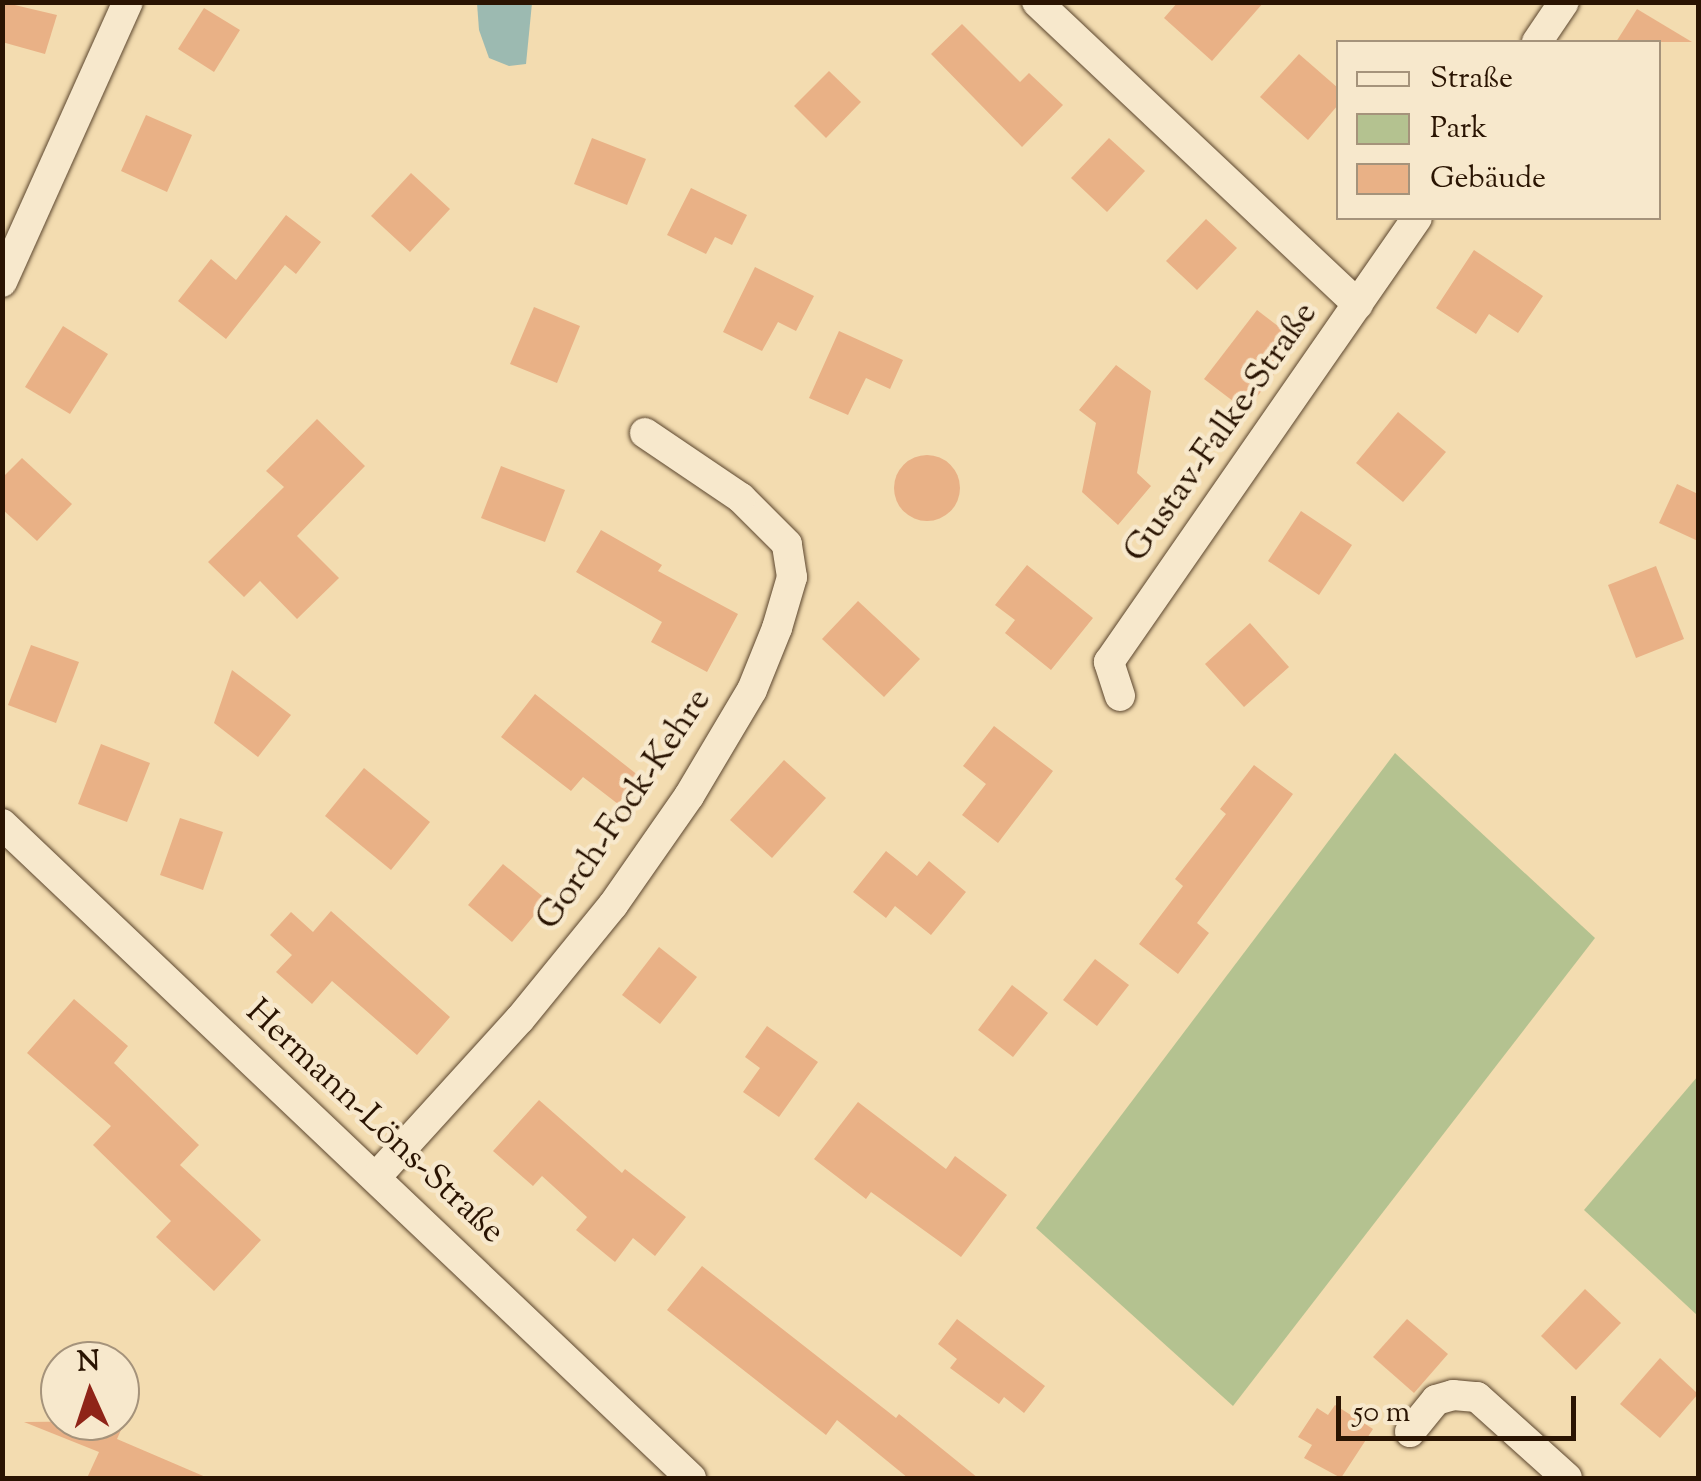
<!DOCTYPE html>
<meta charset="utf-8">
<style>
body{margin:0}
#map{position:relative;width:1701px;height:1481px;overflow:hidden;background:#f3dcb0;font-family:"Sorts Mill Goudy",serif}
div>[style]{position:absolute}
.green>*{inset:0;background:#b4c290}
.water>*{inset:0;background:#9cbab1}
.building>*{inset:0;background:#e9b186}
.round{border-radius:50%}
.roads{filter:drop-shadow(0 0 2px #5c462e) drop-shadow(0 0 2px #5c462e)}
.minor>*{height:30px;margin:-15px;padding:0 15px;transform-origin:15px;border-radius:15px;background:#f7e8cc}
span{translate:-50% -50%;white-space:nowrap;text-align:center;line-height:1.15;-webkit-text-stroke:9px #f7e8cc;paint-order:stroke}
.street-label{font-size:35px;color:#2a1402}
.frame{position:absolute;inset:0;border:5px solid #2a1402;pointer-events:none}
.legend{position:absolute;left:1336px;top:40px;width:325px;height:180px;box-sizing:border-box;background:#f7e8cc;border:2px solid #a5937b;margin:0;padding:12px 18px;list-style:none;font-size:30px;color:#2a1402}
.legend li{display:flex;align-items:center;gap:20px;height:50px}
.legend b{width:50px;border:2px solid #a5937b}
.north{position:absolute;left:40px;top:1341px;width:100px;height:100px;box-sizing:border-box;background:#f7e8cc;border:2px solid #a5937b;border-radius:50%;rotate:357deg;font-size:28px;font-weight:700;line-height:40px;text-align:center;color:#2a1402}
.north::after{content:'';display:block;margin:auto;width:35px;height:45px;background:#8f2418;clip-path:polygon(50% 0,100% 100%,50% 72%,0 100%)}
.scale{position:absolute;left:1336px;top:1396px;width:240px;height:45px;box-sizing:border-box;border:5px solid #2a1402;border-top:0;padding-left:12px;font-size:30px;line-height:35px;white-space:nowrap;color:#2a1402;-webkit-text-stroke:8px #f7e8cc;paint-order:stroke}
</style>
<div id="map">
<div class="green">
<i style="clip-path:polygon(1395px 753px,1595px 938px,1233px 1406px,1036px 1228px)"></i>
<i style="clip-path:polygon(1698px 1076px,1698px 1316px,1584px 1210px)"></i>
</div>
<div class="water">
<i style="clip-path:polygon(477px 3px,532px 3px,526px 64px,509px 66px,489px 58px,479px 30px)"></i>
</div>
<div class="building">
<i style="clip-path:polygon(2px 2px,57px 15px,45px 54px,2px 42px)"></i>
<i style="clip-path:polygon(1178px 2px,1264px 2px,1212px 61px,1164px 18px)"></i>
<i style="clip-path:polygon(204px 8px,240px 30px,214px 72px,178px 49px)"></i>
<i style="clip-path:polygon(1637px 9px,1692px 42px,1616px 42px)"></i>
<i style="clip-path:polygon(962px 24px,1020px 82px,1029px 73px,1063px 105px,1022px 147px,931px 54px)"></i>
<i style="clip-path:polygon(1299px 54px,1338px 88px,1338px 105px,1308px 140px,1260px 97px)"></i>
<i style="clip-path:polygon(829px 71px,861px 102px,826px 138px,794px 106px)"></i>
<i style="clip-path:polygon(146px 115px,192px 135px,167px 192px,121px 171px)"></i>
<i style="clip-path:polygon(592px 138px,646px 159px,627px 205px,574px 184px)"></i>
<i style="clip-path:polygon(1109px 138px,1145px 171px,1107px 212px,1071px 178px)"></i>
<i style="clip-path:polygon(411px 173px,450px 209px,410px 252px,371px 216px)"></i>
<i style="clip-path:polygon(691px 188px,747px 215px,732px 245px,715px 237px,706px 254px,667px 235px)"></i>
<i style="clip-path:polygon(286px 215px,321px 242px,296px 274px,285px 265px,226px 339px,178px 301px,211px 259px,236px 280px)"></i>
<i style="clip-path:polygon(1206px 219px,1237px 248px,1197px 290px,1166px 261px)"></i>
<i style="clip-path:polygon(1474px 250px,1543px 296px,1518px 333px,1489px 314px,1476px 334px,1436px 308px)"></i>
<i style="clip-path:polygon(755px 267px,814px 296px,796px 331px,778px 322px,762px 351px,723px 332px)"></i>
<i style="clip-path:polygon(534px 307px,580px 326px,557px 383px,510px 364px)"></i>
<i style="clip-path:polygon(1257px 310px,1299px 342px,1246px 411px,1204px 379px)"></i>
<i style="clip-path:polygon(63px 326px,108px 354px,70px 414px,25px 387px)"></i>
<i style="clip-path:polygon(839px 331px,903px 360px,890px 389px,866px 378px,848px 415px,809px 398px)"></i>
<i style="clip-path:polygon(1116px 365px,1151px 391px,1137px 473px,1151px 486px,1118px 525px,1082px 492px,1096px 423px,1079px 410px)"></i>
<i style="clip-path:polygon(1398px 412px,1446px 452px,1403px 502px,1356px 463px)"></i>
<i style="clip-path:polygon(317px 419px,365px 466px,297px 536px,339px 578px,297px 619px,260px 581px,244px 597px,208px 562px,284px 487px,266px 471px)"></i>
<i class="round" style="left:894px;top:455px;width:66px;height:66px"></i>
<i style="clip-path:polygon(22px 458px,72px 504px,37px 541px,2px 509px,2px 478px)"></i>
<i style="clip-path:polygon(501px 466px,565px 490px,545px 542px,481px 518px)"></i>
<i style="clip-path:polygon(1677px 484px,1698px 494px,1698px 541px,1659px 523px)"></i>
<i style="clip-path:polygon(1301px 511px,1352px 545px,1319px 595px,1268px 561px)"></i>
<i style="clip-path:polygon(601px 530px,662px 565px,658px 571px,738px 614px,707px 672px,651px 642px,662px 622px,576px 572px)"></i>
<i style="clip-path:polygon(1027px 565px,1093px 618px,1051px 670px,1005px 633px,1015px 620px,995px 605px)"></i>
<i style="clip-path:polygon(1656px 566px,1684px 639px,1636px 658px,1608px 585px)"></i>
<i style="clip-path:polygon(858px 601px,920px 659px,884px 697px,822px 639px)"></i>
<i style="clip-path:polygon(1250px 623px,1289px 667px,1244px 707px,1205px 664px)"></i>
<i style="clip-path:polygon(31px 645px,79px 662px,56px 723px,8px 705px)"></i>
<i style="clip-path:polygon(232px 670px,291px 715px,258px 757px,214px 723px)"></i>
<i style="clip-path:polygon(535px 694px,639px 776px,618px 804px,583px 777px,571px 791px,501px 737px)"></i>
<i style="clip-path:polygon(994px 726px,1053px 771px,998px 843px,962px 815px,986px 784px,963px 766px)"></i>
<i style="clip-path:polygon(101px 744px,150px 763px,127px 822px,78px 804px)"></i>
<i style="clip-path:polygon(784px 760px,826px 798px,772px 858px,730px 820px)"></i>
<i style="clip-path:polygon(1254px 765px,1293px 794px,1197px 923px,1209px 933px,1178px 974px,1139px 944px,1183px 886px,1175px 879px,1226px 814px,1220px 809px)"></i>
<i style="clip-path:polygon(364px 768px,430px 822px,391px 870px,325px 816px)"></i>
<i style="clip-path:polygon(180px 818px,223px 832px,203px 890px,160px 875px)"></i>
<i style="clip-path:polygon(886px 851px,917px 876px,929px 861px,966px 892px,931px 935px,895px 906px,886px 918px,853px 892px)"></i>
<i style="clip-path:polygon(503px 864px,547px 900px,512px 942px,468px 905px)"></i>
<i style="clip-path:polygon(331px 911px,450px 1017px,417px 1055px,332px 981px,312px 1004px,276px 972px,292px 955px,270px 935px,291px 912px,313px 932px)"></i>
<i style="clip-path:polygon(659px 947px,697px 977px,660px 1024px,622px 995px)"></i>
<i style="clip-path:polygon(1095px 959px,1129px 985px,1097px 1026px,1063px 1000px)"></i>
<i style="clip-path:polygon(1012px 985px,1048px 1013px,1013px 1057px,978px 1030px)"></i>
<i style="clip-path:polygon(74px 999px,128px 1046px,114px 1063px,199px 1145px,180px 1165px,261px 1240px,214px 1291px,156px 1237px,171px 1221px,93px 1145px,111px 1126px,27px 1053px)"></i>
<i style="clip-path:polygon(767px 1026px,818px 1062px,779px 1117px,743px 1092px,760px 1068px,745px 1057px)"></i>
<i style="clip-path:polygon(539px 1100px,622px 1173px,625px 1169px,686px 1217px,655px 1256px,633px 1238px,615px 1262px,576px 1230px,587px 1217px,542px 1176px,533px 1186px,493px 1151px)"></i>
<i style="clip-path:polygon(858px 1102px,946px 1169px,955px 1156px,1007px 1195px,961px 1257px,871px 1192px,866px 1199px,814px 1159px)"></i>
<i style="clip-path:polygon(702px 1266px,896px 1418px,899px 1414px,978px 1478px,908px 1478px,837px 1420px,826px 1435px,667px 1310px)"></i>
<i style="clip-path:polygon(1585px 1289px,1621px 1323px,1576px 1370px,1541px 1336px)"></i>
<i style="clip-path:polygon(957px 1319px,1045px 1386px,1024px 1413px,1004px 1397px,999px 1404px,950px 1368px,957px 1359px,938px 1344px)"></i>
<i style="clip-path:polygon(1407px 1319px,1448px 1354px,1414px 1393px,1373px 1357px)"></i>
<i style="clip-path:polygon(1660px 1358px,1698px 1394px,1660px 1438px,1620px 1404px)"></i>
<i style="clip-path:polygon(1335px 1405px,1373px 1429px,1341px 1478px,1304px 1458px,1312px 1445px,1298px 1437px,1317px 1408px,1328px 1415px)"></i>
<i style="clip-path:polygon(120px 1421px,125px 1421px,117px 1439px,208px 1478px,87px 1478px,99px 1452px,24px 1422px)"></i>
</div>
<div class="roads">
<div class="minor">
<i style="left:1037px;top:2px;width:441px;rotate:43.3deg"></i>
<i style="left:1537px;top:42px;width:48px;rotate:-56deg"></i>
<i style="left:2px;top:282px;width:307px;rotate:-65.8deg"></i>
<i style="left:1120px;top:696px;width:36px;rotate:-108deg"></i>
<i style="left:1109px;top:662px;width:540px;rotate:-55.25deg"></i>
<i style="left:2px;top:824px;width:950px;rotate:43.51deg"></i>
<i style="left:377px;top:1176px;width:212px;rotate:-47.7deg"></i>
<i style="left:520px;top:1019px;width:147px;rotate:-50.8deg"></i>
<i style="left:613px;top:905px;width:133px;rotate:-55.1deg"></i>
<i style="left:689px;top:796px;width:123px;rotate:-59.3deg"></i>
<i style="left:752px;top:690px;width:67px;rotate:-68deg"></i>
<i style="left:777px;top:628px;width:53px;rotate:-73.6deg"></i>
<i style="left:792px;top:577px;width:33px;rotate:-99deg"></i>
<i style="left:787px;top:544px;width:65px;rotate:-135deg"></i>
<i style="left:741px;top:498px;width:116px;rotate:-145.9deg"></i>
<i style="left:1410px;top:1432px;width:41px;rotate:-50.9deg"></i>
<i style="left:1436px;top:1400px;width:18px;rotate:-16deg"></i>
<i style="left:1453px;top:1395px;width:24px;rotate:5deg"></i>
<i style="left:1477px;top:1397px;width:121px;rotate:42deg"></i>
</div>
</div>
<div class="street-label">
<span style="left:1222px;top:433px;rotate:-55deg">Gustav-Falke-Straße</span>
<span style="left:625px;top:810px;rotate:-56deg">Gorch-Fock-Kehre</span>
<span style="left:374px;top:1123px;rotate:43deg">Hermann-Löns-Straße</span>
</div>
<div class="frame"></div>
<ul class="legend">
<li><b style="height:12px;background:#f7e8cc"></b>Straße</li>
<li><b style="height:28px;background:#b4c290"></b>Park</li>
<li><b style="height:28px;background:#e9b186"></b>Gebäude</li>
</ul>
<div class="north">N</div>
<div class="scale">50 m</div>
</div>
